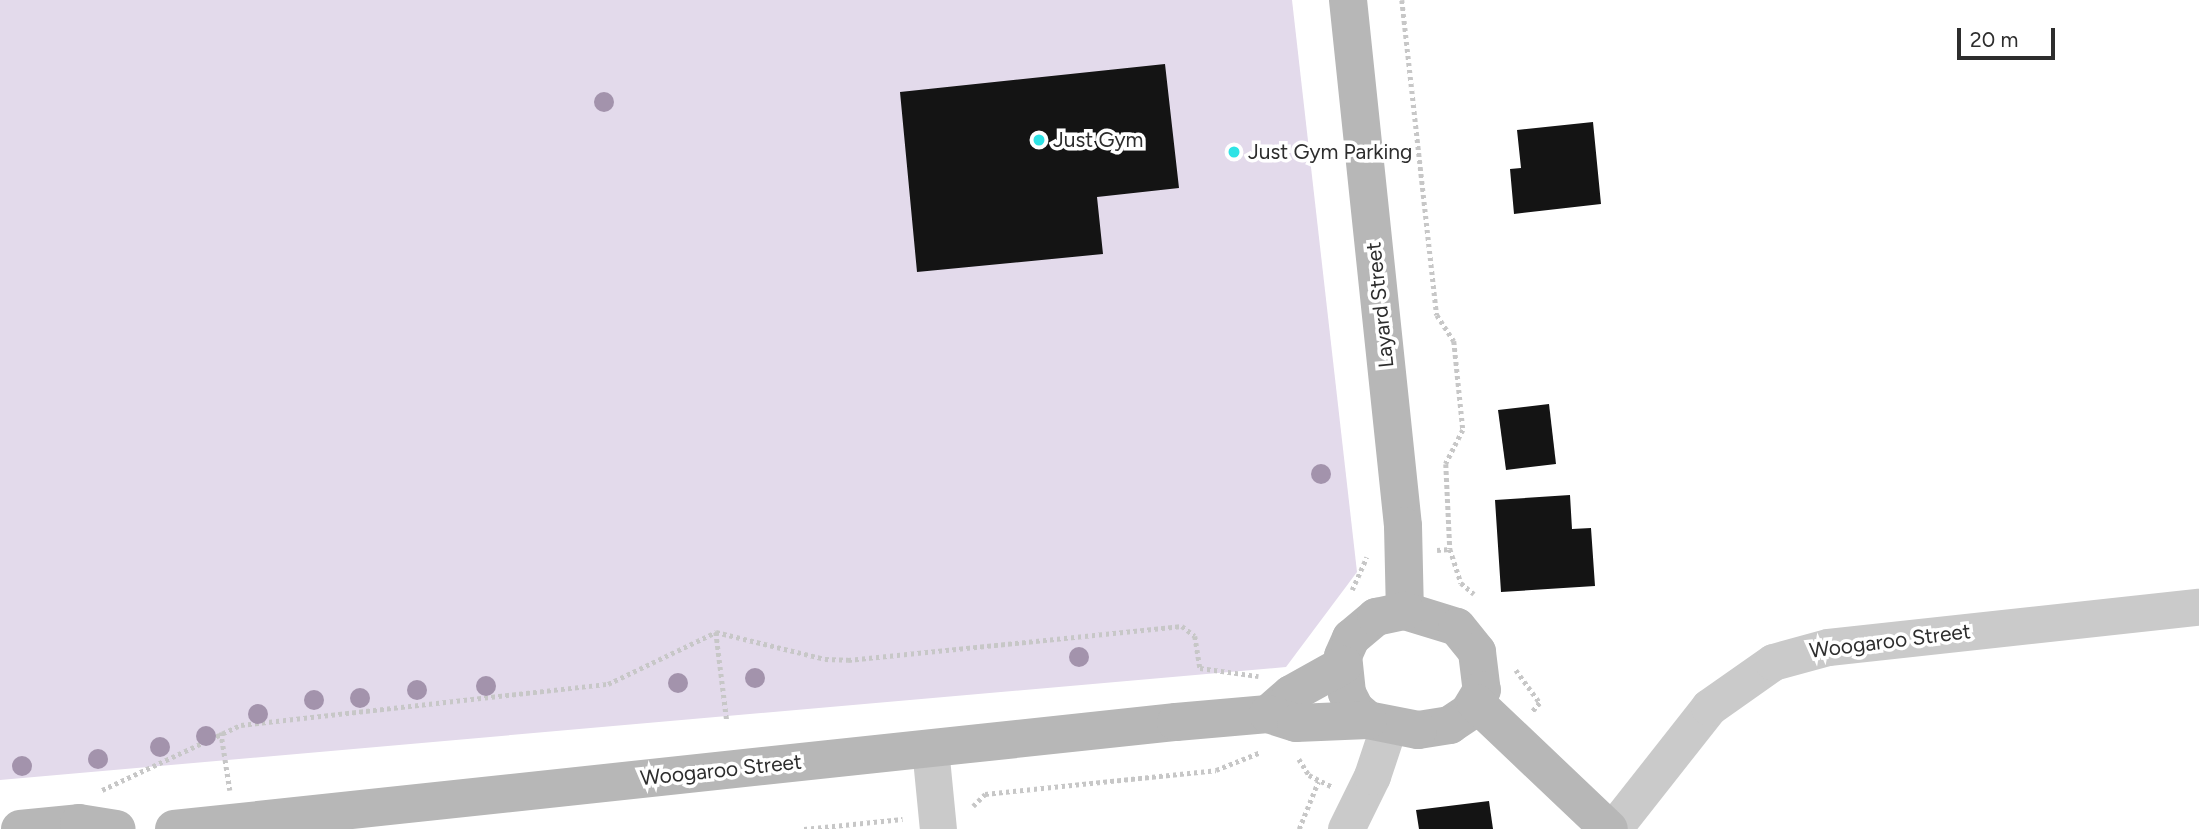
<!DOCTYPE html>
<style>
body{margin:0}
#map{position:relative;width:2199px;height:829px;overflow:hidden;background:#fff;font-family:Figtree,sans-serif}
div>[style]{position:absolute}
.green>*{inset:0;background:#e3daeb}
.building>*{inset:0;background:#141414}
.path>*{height:4.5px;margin-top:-2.25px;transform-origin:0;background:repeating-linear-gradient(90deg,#c7c7c7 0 3.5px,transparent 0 7px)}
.minor>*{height:37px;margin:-18.5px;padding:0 18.5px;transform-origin:18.5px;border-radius:18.5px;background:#cacaca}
.secondary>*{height:38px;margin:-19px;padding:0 19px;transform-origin:19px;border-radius:19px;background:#b7b7b7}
.trees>*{width:20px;height:20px;margin:-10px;border-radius:50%;background:#a393ac}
.dots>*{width:19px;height:19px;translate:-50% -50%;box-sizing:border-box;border:4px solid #fff;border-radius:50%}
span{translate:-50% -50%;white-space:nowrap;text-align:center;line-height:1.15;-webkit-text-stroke:7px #fff;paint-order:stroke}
.poi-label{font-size:21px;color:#2d2d2d}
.left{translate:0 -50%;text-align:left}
.street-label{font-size:21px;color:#2d2d2d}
.scale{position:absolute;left:1957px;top:28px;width:98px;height:32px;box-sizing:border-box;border:4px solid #2d2d2d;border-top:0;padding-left:9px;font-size:21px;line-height:24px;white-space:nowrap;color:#2d2d2d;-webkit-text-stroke:5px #fff;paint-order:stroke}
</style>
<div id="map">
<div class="green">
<i style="clip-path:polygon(0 0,1292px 0,1357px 572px,1286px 667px,0 780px)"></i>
</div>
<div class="building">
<i style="clip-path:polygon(1165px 64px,1179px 188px,1097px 197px,1103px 254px,917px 272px,900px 92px)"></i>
<i style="clip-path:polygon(1593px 122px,1601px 204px,1514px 214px,1510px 169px,1521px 168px,1517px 130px)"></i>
<i style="clip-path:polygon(1549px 404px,1556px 464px,1506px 470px,1498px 410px)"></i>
<i style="clip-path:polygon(1570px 495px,1572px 529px,1591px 528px,1595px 586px,1501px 592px,1495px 500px)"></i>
<i style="clip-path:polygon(1489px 801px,1493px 829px,1419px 829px,1416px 810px)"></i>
</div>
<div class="path">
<i style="left:1402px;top:0;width:317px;rotate:83.7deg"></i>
<i style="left:1437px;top:315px;width:31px;rotate:57deg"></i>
<i style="left:1454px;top:341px;width:89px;rotate:84.2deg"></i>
<i style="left:1463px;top:430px;width:38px;rotate:117deg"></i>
<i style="left:1446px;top:464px;width:85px;rotate:87.3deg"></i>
<i style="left:1450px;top:549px;width:36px;rotate:72deg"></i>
<i style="left:1461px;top:583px;width:17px;rotate:40deg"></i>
<i style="left:1437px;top:550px;width:13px;rotate:-4deg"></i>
<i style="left:1352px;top:590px;width:36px;rotate:-66deg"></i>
<i style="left:716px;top:632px;width:90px;rotate:83deg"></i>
<i style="left:1516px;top:670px;width:41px;rotate:54deg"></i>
<i style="left:1540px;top:703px;width:11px;rotate:131deg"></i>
<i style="left:221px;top:732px;width:59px;rotate:81.2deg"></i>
<i style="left:1299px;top:759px;width:19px;rotate:58deg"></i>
<i style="left:1309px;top:775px;width:25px;rotate:27deg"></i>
<i style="left:102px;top:790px;width:153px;rotate:-25.1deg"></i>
<i style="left:241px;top:725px;width:369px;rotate:-6.4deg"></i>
<i style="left:608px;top:684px;width:120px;rotate:-25.7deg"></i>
<i style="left:716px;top:632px;width:112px;rotate:13.9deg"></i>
<i style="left:825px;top:659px;width:23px;rotate:2deg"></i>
<i style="left:848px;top:660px;width:336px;rotate:-5.8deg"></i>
<i style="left:1182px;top:626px;width:16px;rotate:38deg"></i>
<i style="left:1195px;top:636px;width:32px;rotate:81deg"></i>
<i style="left:1200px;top:668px;width:59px;rotate:7.9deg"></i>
<i style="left:973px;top:806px;width:17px;rotate:-45deg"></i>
<i style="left:985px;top:794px;width:232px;rotate:-5.9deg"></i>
<i style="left:1216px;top:770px;width:48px;rotate:-21.8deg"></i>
<i style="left:804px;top:829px;width:99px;rotate:-5.8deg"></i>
<i style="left:1299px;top:829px;width:51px;rotate:-68deg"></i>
</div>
<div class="minor">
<i style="left:930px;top:748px;width:81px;rotate:84.4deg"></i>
<i style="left:1346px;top:829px;width:59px;rotate:-63.9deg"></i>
<i style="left:1372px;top:776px;width:54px;rotate:-71.6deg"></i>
<i style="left:1613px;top:829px;width:155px;rotate:-51.8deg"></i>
<i style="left:1709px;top:707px;width:78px;rotate:-35.1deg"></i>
<i style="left:1773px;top:662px;width:57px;rotate:-15.3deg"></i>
<i style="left:1828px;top:647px;width:373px;rotate:-6.2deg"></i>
</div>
<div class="secondary">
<i style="left:1348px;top:0;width:529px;rotate:84.03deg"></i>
<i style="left:1403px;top:526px;width:85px;rotate:88.7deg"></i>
<i style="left:1405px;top:611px;width:54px;rotate:17.1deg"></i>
<i style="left:1457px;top:627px;width:32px;rotate:51deg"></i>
<i style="left:1477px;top:652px;width:38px;rotate:83deg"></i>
<i style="left:1482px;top:690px;width:26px;rotate:121deg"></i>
<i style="left:1469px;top:712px;width:23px;rotate:146deg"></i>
<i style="left:1450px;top:725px;width:32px;rotate:171deg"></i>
<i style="left:1418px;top:730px;width:51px;rotate:-168.7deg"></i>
<i style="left:1368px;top:720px;width:17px;rotate:-140deg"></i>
<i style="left:1355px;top:709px;width:18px;rotate:-117deg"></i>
<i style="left:1347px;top:693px;width:37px;rotate:-96deg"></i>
<i style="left:1343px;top:656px;width:20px;rotate:-66deg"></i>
<i style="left:1351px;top:638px;width:33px;rotate:-40deg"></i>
<i style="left:1376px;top:617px;width:30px;rotate:-12deg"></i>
<i style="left:1476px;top:703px;width:183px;rotate:43.5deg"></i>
<i style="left:1268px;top:714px;width:30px;rotate:-41deg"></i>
<i style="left:1291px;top:694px;width:60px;rotate:-29.1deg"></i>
<i style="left:20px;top:829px;width:59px;rotate:-5.8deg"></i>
<i style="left:79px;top:823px;width:38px;rotate:9deg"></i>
<i style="left:174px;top:829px;width:1008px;rotate:-6.1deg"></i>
<i style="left:1176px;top:722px;width:92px;rotate:-5deg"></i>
<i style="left:1268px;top:714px;width:29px;rotate:18deg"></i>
<i style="left:1296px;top:723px;width:72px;rotate:-2.4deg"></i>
</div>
<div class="trees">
<i style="left:604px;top:102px"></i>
<i style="left:1321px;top:474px"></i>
<i style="left:1079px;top:657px"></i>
<i style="left:755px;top:678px"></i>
<i style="left:678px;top:683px"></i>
<i style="left:486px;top:686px"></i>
<i style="left:417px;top:690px"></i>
<i style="left:360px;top:698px"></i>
<i style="left:314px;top:700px"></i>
<i style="left:258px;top:714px"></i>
<i style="left:206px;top:736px"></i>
<i style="left:160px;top:747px"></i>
<i style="left:98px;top:759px"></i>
<i style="left:22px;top:766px"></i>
</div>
<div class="dots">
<i style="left:1039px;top:140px;background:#2ee3e5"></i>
<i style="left:1234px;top:152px;background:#2ee3e5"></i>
</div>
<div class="poi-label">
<span class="left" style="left:1053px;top:140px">Just Gym</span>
<span class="left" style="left:1248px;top:152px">Just Gym Parking</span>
</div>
<div class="street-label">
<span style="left:1380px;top:305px;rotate:-96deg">Layard Street</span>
<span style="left:1890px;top:641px;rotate:-7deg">Woogaroo Street</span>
<span style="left:721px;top:770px;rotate:-6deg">Woogaroo Street</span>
</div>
<div class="scale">20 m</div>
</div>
